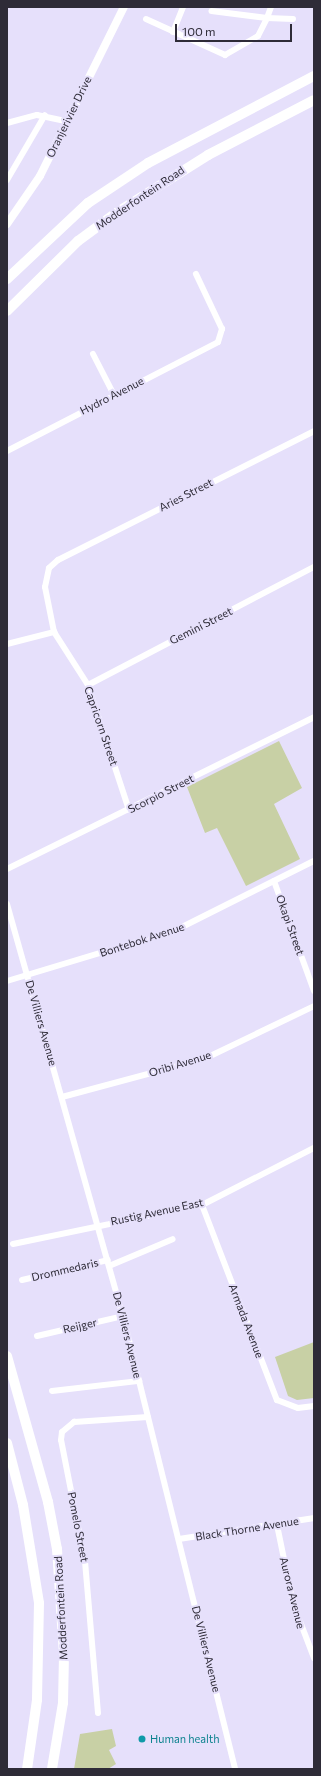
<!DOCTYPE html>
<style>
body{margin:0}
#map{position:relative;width:321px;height:1776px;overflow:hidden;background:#e6e0fb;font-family:Commissioner,sans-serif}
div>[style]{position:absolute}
.green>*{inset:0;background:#c8d0a5}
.minor>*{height:6px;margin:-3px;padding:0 3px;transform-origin:3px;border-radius:3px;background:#fff}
.tertiary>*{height:8px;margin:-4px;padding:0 4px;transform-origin:4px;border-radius:4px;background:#fff}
.primary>*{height:10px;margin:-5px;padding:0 5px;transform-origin:5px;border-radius:5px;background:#fff}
.dots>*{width:11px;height:11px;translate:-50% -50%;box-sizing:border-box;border:2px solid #e6e0fb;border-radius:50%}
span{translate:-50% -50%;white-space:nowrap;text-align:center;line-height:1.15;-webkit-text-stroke:4px #e6e0fb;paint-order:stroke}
.street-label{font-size:11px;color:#2e2b37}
.culture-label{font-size:11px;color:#0d838f}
.left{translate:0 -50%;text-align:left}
.frame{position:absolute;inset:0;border:8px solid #2e2b37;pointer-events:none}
.scale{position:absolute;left:175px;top:24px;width:117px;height:18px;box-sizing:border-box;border:2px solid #2e2b37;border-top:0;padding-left:5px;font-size:12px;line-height:14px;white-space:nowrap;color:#2e2b37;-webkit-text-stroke:3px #e6e0fb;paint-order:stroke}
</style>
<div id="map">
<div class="green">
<i style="clip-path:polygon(279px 741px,302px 788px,274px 804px,300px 859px,246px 886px,217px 828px,205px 833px,187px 787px)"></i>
<i style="clip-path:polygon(314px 1342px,314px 1398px,297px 1400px,288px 1396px,275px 1357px)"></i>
<i style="clip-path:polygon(112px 1729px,116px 1746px,109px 1750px,116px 1764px,108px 1769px,74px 1769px,80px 1734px)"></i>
</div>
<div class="minor">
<i style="left:271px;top:7px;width:12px;rotate:110deg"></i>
<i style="left:267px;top:18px;width:26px;rotate:2deg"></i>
<i style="left:146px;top:19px;width:87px;rotate:24.5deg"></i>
<i style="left:225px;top:55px;width:38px;rotate:-30deg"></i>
<i style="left:258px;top:36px;width:20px;rotate:-63deg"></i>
<i style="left:267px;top:18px;width:56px;rotate:-172.9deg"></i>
<i style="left:173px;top:32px;width:27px;rotate:-68deg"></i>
<i style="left:7px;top:123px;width:31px;rotate:-15deg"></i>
<i style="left:37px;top:115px;width:30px;rotate:12deg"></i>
<i style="left:7px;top:180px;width:75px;rotate:-59.7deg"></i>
<i style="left:93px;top:354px;width:46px;rotate:62.9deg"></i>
<i style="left:7px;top:451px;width:237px;rotate:-27.3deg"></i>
<i style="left:218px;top:342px;width:14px;rotate:-73deg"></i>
<i style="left:222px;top:329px;width:61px;rotate:-115.3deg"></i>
<i style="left:7px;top:644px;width:49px;rotate:-14.3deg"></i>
<i style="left:88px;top:685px;width:255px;rotate:-27.6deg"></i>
<i style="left:129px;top:810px;width:132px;rotate:-108.2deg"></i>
<i style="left:88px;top:685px;width:63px;rotate:-122.7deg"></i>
<i style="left:54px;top:632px;width:46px;rotate:-101.3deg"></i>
<i style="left:45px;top:587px;width:19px;rotate:-78deg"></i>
<i style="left:49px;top:568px;width:12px;rotate:-42deg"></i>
<i style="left:58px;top:560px;width:287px;rotate:-26.7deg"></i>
<i style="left:7px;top:869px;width:343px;rotate:-26.3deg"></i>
<i style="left:274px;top:881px;width:117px;rotate:70deg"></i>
<i style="left:7px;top:904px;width:428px;rotate:74.3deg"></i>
<i style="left:123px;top:1316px;width:467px;rotate:76.1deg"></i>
<i style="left:7px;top:981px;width:177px;rotate:-16.8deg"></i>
<i style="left:176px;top:930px;width:154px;rotate:-26.6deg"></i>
<i style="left:62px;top:1097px;width:147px;rotate:-15deg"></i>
<i style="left:204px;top:1059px;width:122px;rotate:-25.7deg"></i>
<i style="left:202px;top:1205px;width:209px;rotate:69deg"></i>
<i style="left:277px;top:1400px;width:22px;rotate:21deg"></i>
<i style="left:298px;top:1408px;width:16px;rotate:-7deg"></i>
<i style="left:13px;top:1244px;width:193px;rotate:-11.7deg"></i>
<i style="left:202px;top:1205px;width:126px;rotate:-27deg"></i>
<i style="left:109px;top:1266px;width:69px;rotate:-22.9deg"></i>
<i style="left:22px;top:1280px;width:88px;rotate:-13.1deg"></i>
<i style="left:37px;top:1336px;width:88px;rotate:-13.1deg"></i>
<i style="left:52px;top:1391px;width:88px;rotate:-6.6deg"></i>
<i style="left:277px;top:1525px;width:80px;rotate:78.4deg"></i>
<i style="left:293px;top:1603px;width:59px;rotate:69.1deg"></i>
<i style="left:179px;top:1539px;width:137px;rotate:-8.8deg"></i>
<i style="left:98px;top:1713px;width:152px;rotate:-94.9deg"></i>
<i style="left:85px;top:1562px;width:124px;rotate:-101.1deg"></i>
<i style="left:61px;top:1440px;width:8px;rotate:-83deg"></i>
<i style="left:62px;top:1432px;width:16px;rotate:-40deg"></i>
<i style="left:74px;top:1422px;width:74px;rotate:-3.9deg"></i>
</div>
<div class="tertiary">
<i style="left:7px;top:224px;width:58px;rotate:-55.5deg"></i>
<i style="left:40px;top:176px;width:189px;rotate:-63.6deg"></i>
</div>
<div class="primary">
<i style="left:7px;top:279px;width:111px;rotate:-43.2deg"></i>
<i style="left:88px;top:203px;width:72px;rotate:-33.7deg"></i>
<i style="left:148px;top:163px;width:187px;rotate:-27.7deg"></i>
<i style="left:7px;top:311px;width:100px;rotate:-44.6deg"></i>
<i style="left:78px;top:241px;width:47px;rotate:-36.4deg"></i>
<i style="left:116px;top:213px;width:109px;rotate:-32.2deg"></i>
<i style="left:208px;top:155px;width:119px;rotate:-27.4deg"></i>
<i style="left:7px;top:1356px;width:152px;rotate:74.3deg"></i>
<i style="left:48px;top:1502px;width:48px;rotate:79.2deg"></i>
<i style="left:57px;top:1549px;width:106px;rotate:86.2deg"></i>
<i style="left:64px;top:1655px;width:48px;rotate:91.2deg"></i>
<i style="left:63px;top:1703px;width:67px;rotate:99.5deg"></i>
<i style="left:7px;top:1443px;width:64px;rotate:75.5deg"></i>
<i style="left:23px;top:1505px;width:99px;rotate:80.7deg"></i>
<i style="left:39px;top:1603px;width:97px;rotate:91.2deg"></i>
<i style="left:37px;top:1700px;width:70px;rotate:98.2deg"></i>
</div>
<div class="dots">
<i style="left:142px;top:1739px;background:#0f9aa8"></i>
</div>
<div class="street-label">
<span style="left:69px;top:117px;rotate:-64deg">Oranjerivier Drive</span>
<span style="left:140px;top:198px;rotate:-34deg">Modderfontein Road</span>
<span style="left:112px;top:396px;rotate:-27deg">Hydro Avenue</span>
<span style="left:186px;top:495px;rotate:-27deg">Aries Street</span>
<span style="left:201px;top:626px;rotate:-27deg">Gemini Street</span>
<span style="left:101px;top:726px;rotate:71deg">Capricorn Street</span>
<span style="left:161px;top:794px;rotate:-27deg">Scorpio Street</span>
<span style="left:290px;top:925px;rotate:70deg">Okapi Street</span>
<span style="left:142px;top:940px;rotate:-18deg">Bontebok Avenue</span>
<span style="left:41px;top:1023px;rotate:74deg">De Villiers Avenue</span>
<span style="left:180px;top:1064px;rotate:-17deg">Oribi Avenue</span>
<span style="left:157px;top:1212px;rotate:-12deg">Rustig Avenue East</span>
<span style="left:65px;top:1270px;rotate:-13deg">Drommedaris</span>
<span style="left:246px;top:1321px;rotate:69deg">Armada Avenue</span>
<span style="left:80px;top:1326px;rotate:-13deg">Reijger</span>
<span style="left:127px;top:1335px;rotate:76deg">De Villiers Avenue</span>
<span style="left:78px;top:1527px;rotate:79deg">Pomelo Street</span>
<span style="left:247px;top:1529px;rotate:-9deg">Black Thorne Avenue</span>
<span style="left:292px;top:1593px;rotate:76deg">Aurora Avenue</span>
<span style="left:61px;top:1608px;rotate:-93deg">Modderfontein Road</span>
<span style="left:206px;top:1649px;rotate:76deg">De Villiers Avenue</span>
</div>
<div class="culture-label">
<span class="left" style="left:150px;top:1739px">Human health</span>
</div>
<div class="frame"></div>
<div class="scale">100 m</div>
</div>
